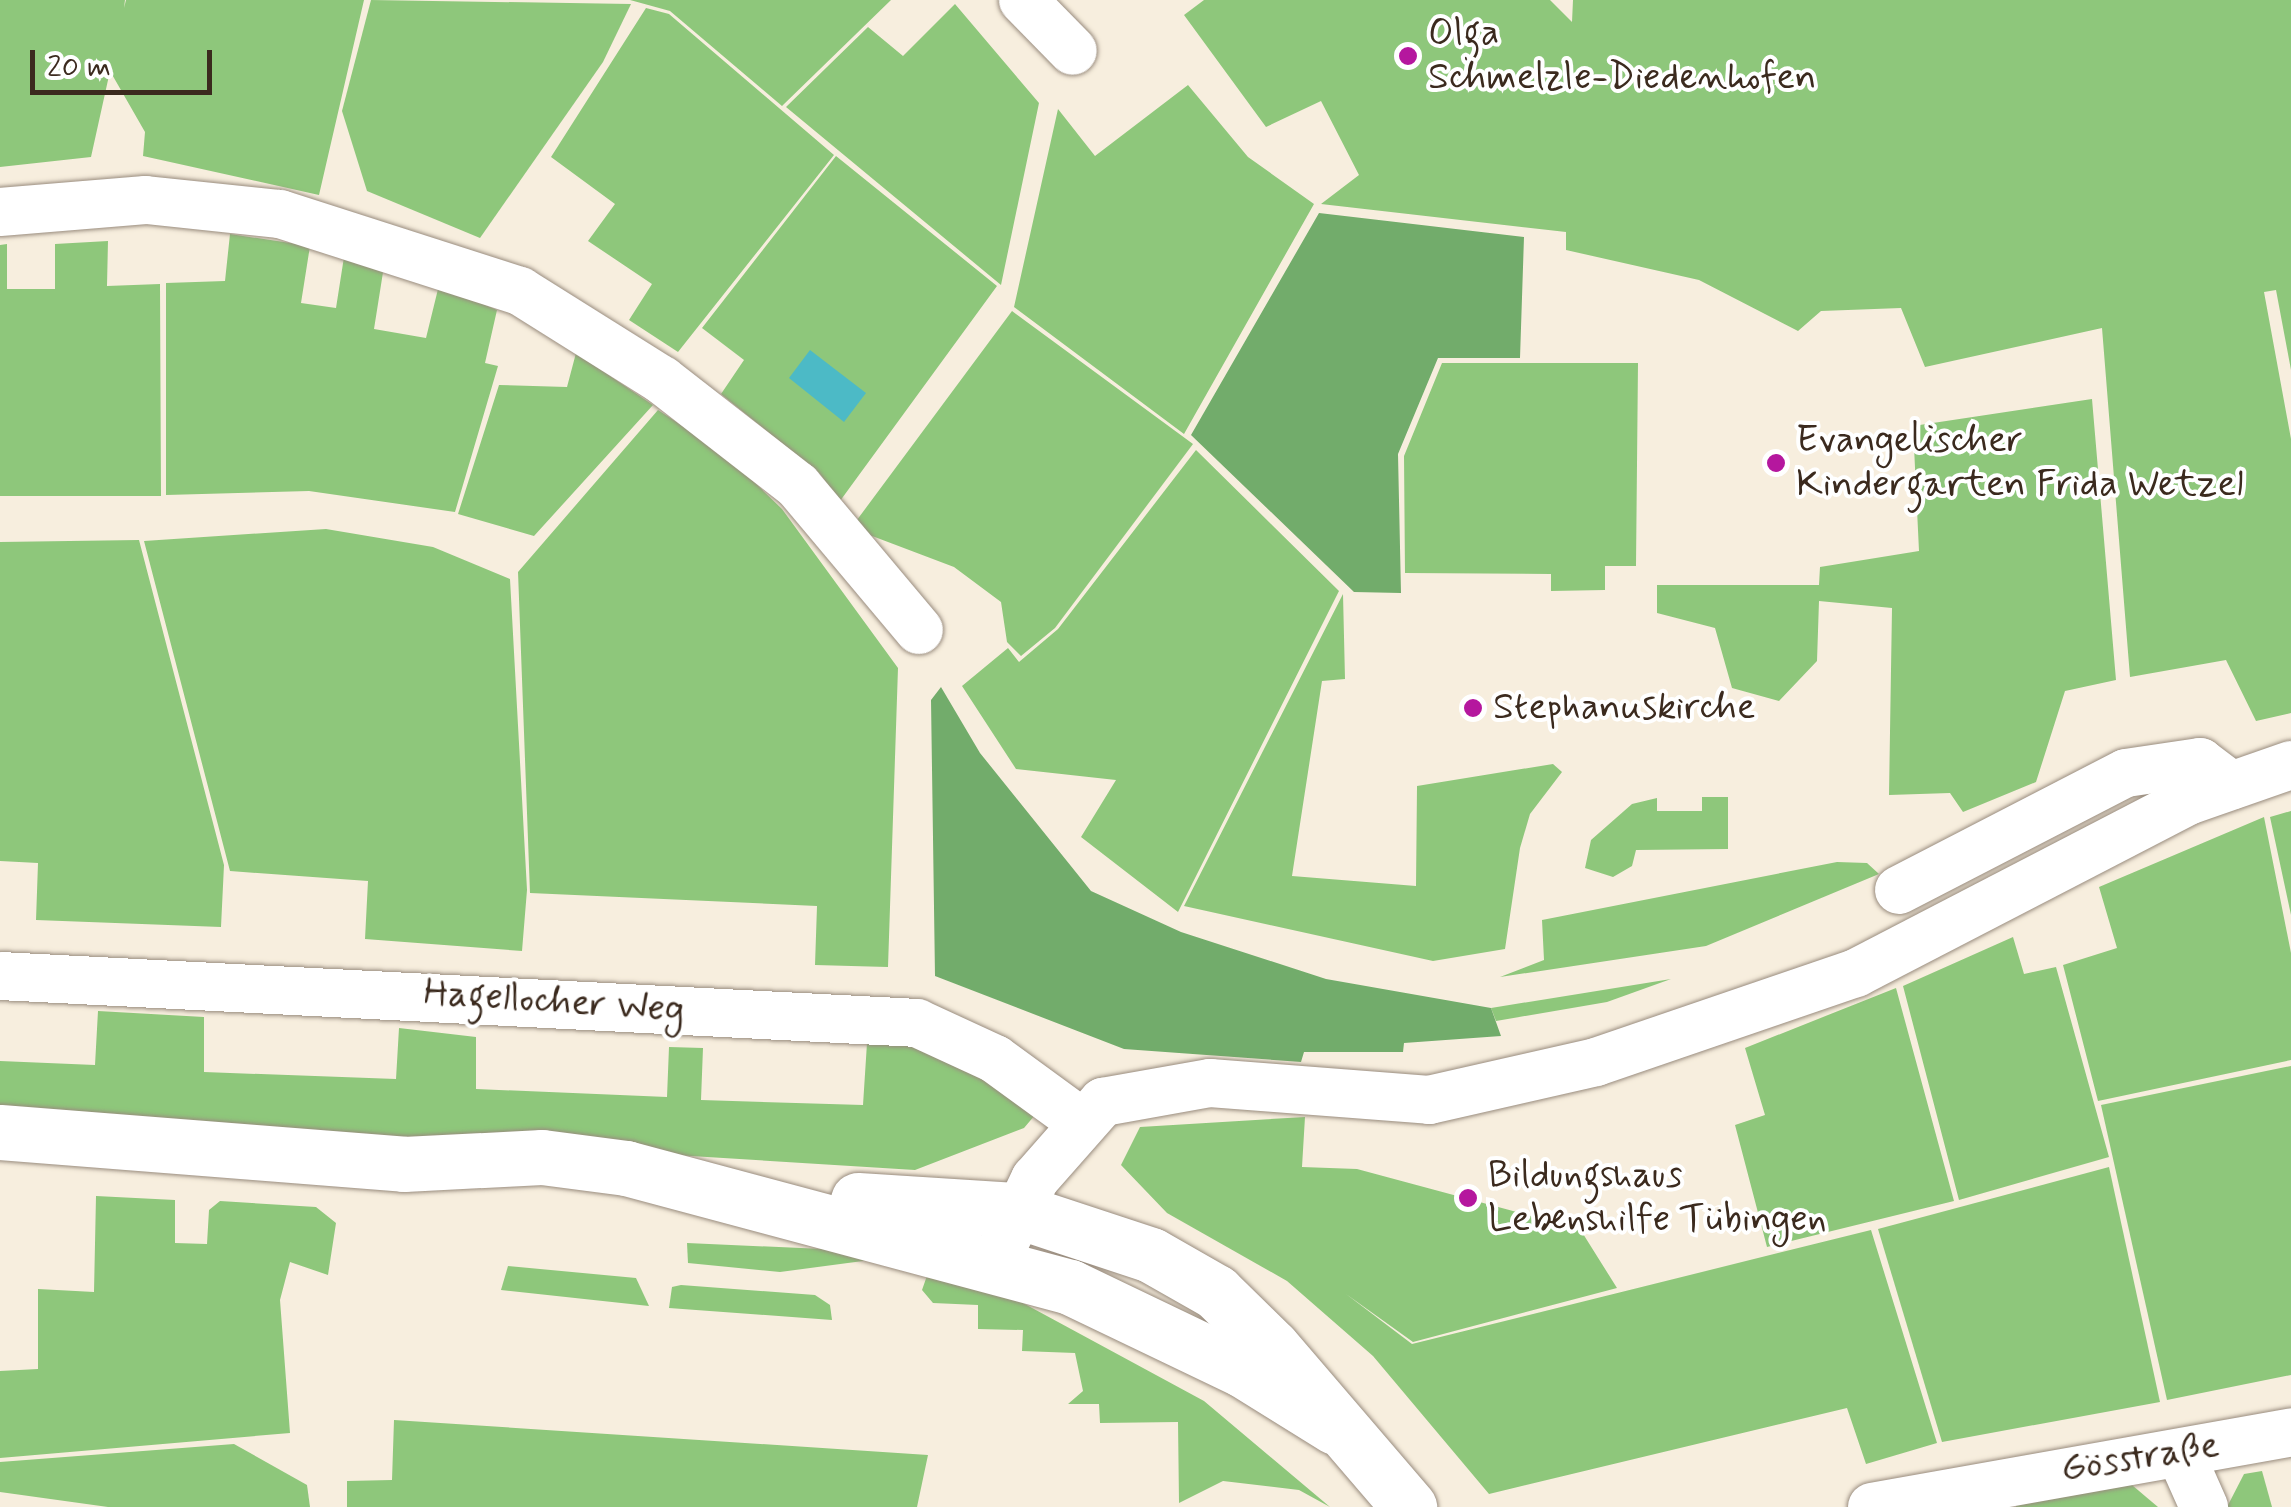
<!DOCTYPE html>
<meta charset="utf-8">
<style>
body{margin:0}
#map{position:relative;width:2291px;height:1507px;overflow:hidden;background:#f7eede;font-family:Mynerve,sans-serif}
div>[style]{position:absolute}
.green>*{inset:0;background:#8ec77b}
.forest>*{inset:0;background:#72ac6b}
.water>*{inset:0;background:#4cbac6}
.roads{filter:drop-shadow(0 0 2px #998c7e) drop-shadow(0 0 2px #998c7e)}
.street>*{height:48px;margin:-24px;padding:0 24px;transform-origin:24px;border-radius:24px;background:#fff}
.secondary>*{height:55px;margin:-27.5px;padding:0 27.5px;transform-origin:27.5px;border-radius:27.5px;background:#fff}
.dots>*{width:28px;height:28px;translate:-50% -50%;box-sizing:border-box;border:5px solid #fff;border-radius:50%}
span{translate:-50% -50%;white-space:nowrap;text-align:center;line-height:1.15;-webkit-text-stroke:8px #fff;paint-order:stroke}
.poi-label{font-size:38px;color:#3b2a1e}
.left{translate:0 -50%;text-align:left}
.street-label{font-size:38px;color:#3b2a1e}
.scale{position:absolute;left:30px;top:50px;width:182px;height:45px;box-sizing:border-box;border:5px solid #3b2a1e;border-top:0;padding-left:12px;font-size:30px;line-height:35px;white-space:nowrap;color:#3b2a1e;-webkit-text-stroke:8px #fff;paint-order:stroke}
</style>
<div id="map">
<div class="green">
<i style="clip-path:polygon(0 0,125px 0,124px 8px,126px 0,364px 0,319px 195px,143px 156px,145px 132px,110px 71px,91px 157px,0 167px)"></i>
<i style="clip-path:polygon(371px 0,631px 4px,603px 62px,480px 238px,367px 191px,342px 111px)"></i>
<i style="clip-path:polygon(630px 0,891px 0,782px 106px,670px 11px)"></i>
<i style="clip-path:polygon(1204px 0,1550px 0,1572px 22px,1573px 0,2291px 0,2291px 370px,2276px 290px,2264px 292px,2291px 439px,2291px 713px,2256px 721px,2226px 660px,2130px 677px,2102px 328px,1925px 367px,1901px 308px,1821px 311px,1798px 331px,1699px 280px,1566px 250px,1566px 232px,1321px 204px,1359px 175px,1321px 101px,1266px 127px,1184px 15px)"></i>
<i style="clip-path:polygon(955px 4px,1039px 103px,1001px 285px,786px 107px,868px 27px,903px 56px)"></i>
<i style="clip-path:polygon(646px 8px,669px 14px,834px 155px,678px 352px,629px 320px,652px 284px,588px 241px,615px 204px,551px 157px)"></i>
<i style="clip-path:polygon(1188px 85px,1248px 157px,1314px 204px,1184px 434px,1014px 307px,1058px 109px,1095px 156px)"></i>
<i style="clip-path:polygon(836px 156px,997px 286px,840px 501px,820px 474px,721px 394px,744px 360px,702px 328px)"></i>
<i style="clip-path:polygon(230px 234px,310px 246px,301px 303px,336px 308px,344px 257px,384px 266px,374px 329px,426px 338px,439px 285px,497px 310px,485px 363px,498px 366px,455px 512px,309px 491px,166px 495px,166px 283px,225px 281px)"></i>
<i style="clip-path:polygon(108px 241px,107px 286px,160px 284px,161px 496px,0 496px,0 245px,7px 244px,7px 289px,55px 289px,55px 244px)"></i>
<i style="clip-path:polygon(1012px 311px,1193px 444px,1055px 628px,1021px 656px,1007px 642px,1001px 602px,954px 567px,851px 528px)"></i>
<i style="clip-path:polygon(576px 353px,653px 405px,534px 536px,458px 514px,499px 385px,567px 387px)"></i>
<i style="clip-path:polygon(1442px 363px,1638px 363px,1636px 566px,1605px 566px,1605px 590px,1551px 591px,1551px 574px,1405px 573px,1404px 456px)"></i>
<i style="clip-path:polygon(2092px 399px,2116px 680px,2065px 691px,2036px 782px,1963px 812px,1950px 793px,1889px 795px,1892px 608px,1819px 601px,1817px 661px,1779px 701px,1732px 688px,1715px 628px,1657px 613px,1657px 585px,1819px 585px,1820px 567px,1919px 551px,1913px 426px)"></i>
<i style="clip-path:polygon(658px 410px,724px 453px,782px 509px,898px 668px,888px 967px,815px 965px,817px 906px,530px 893px,518px 572px)"></i>
<i style="clip-path:polygon(1196px 450px,1339px 591px,1178px 912px,1081px 837px,1116px 780px,1016px 769px,962px 686px,1008px 648px,1019px 662px,1058px 629px)"></i>
<i style="clip-path:polygon(326px 529px,433px 547px,510px 579px,527px 890px,522px 951px,365px 939px,368px 881px,230px 871px,144px 541px)"></i>
<i style="clip-path:polygon(139px 540px,224px 865px,221px 927px,36px 920px,38px 863px,0 861px,0 542px)"></i>
<i style="clip-path:polygon(1343px 594px,1345px 679px,1322px 681px,1292px 876px,1416px 886px,1417px 786px,1553px 764px,1562px 772px,1530px 814px,1520px 848px,1505px 949px,1433px 961px,1184px 906px)"></i>
<i style="clip-path:polygon(1702px 797px,1728px 797px,1728px 849px,1636px 850px,1632px 866px,1613px 877px,1585px 868px,1591px 840px,1632px 804px,1657px 798px,1657px 811px,1702px 811px)"></i>
<i style="clip-path:polygon(2291px 811px,2291px 915px,2270px 817px)"></i>
<i style="clip-path:polygon(2264px 817px,2291px 953px,2291px 1060px,2098px 1101px,2063px 965px,2117px 948px,2099px 887px)"></i>
<i style="clip-path:polygon(1837px 862px,1867px 863px,1879px 874px,1706px 946px,1500px 977px,1544px 960px,1542px 920px)"></i>
<i style="clip-path:polygon(2013px 937px,2024px 974px,2056px 967px,2109px 1157px,1959px 1200px,1903px 986px)"></i>
<i style="clip-path:polygon(1671px 979px,1607px 1002px,1496px 1021px,1491px 1008px)"></i>
<i style="clip-path:polygon(1896px 988px,1954px 1201px,1767px 1247px,1735px 1125px,1765px 1115px,1745px 1048px)"></i>
<i style="clip-path:polygon(98px 1011px,204px 1017px,204px 1072px,396px 1079px,399px 1028px,476px 1037px,476px 1089px,667px 1097px,669px 1047px,703px 1048px,701px 1100px,863px 1105px,867px 1043px,937px 1048px,1035px 1115px,1024px 1128px,915px 1170px,0 1113px,0 1061px,95px 1065px)"></i>
<i style="clip-path:polygon(2291px 1066px,2291px 1375px,2167px 1400px,2101px 1105px)"></i>
<i style="clip-path:polygon(1305px 1117px,1302px 1167px,1357px 1169px,1580px 1229px,1617px 1288px,1413px 1342px,1346px 1294px,1412px 1344px,1871px 1230px,1937px 1443px,1866px 1464px,1847px 1408px,1489px 1494px,1373px 1356px,1287px 1281px,1167px 1213px,1121px 1165px,1140px 1127px)"></i>
<i style="clip-path:polygon(2109px 1167px,2160px 1402px,1942px 1442px,1878px 1229px)"></i>
<i style="clip-path:polygon(96px 1196px,175px 1200px,175px 1243px,207px 1244px,209px 1210px,220px 1201px,316px 1207px,336px 1223px,328px 1275px,290px 1262px,280px 1300px,290px 1433px,0 1458px,0 1371px,38px 1369px,38px 1289px,94px 1292px)"></i>
<i style="clip-path:polygon(687px 1243px,846px 1250px,893px 1257px,780px 1272px,688px 1263px)"></i>
<i style="clip-path:polygon(508px 1266px,636px 1278px,649px 1306px,501px 1290px)"></i>
<i style="clip-path:polygon(929px 1270px,999px 1290px,1204px 1401px,1330px 1507px,1299px 1490px,1223px 1481px,1179px 1503px,1178px 1422px,1100px 1423px,1099px 1404px,1068px 1404px,1083px 1391px,1075px 1353px,1022px 1351px,1023px 1330px,978px 1329px,978px 1305px,933px 1303px,922px 1290px)"></i>
<i style="clip-path:polygon(681px 1285px,815px 1295px,830px 1305px,832px 1320px,669px 1308px,672px 1287px)"></i>
<i style="clip-path:polygon(394px 1420px,928px 1455px,917px 1507px,347px 1507px,347px 1481px,392px 1480px)"></i>
<i style="clip-path:polygon(234px 1444px,307px 1485px,310px 1507px,108px 1507px,0 1492px,0 1462px)"></i>
<i style="clip-path:polygon(2262px 1471px,2272px 1507px,2227px 1507px,2244px 1474px)"></i>
<i style="clip-path:polygon(2126px 1480px,2158px 1507px,2016px 1507px,2014px 1496px)"></i>
</div>
<div class="forest">
<i style="clip-path:polygon(1319px 213px,1524px 237px,1520px 358px,1438px 358px,1398px 454px,1401px 593px,1354px 592px,1191px 435px)"></i>
<i style="clip-path:polygon(941px 687px,980px 753px,1091px 891px,1181px 932px,1326px 979px,1491px 1008px,1501px 1036px,1404px 1043px,1403px 1052px,1304px 1052px,1301px 1062px,1124px 1049px,935px 976px,931px 700px)"></i>
</div>
<div class="water">
<i style="clip-path:polygon(810px 350px,866px 393px,844px 422px,789px 378px)"></i>
</div>
<div class="roads">
<div class="street">
<i style="left:1023px;top:0;width:71px;rotate:45.6deg"></i>
<i style="left:0;top:212px;width:146px;rotate:-4.7deg"></i>
<i style="left:146px;top:200px;width:135px;rotate:6deg"></i>
<i style="left:280px;top:214px;width:252px;rotate:17.8deg"></i>
<i style="left:520px;top:291px;width:168px;rotate:32.1deg"></i>
<i style="left:662px;top:380px;width:172px;rotate:37.9deg"></i>
<i style="left:798px;top:486px;width:188px;rotate:50deg"></i>
<i style="left:1899px;top:890px;width:255px;rotate:-27.3deg"></i>
<i style="left:2126px;top:773px;width:75px;rotate:-8.5deg"></i>
<i style="left:2200px;top:762px;width:39px;rotate:37deg"></i>
<i style="left:0;top:976px;width:918px;rotate:2.93deg"></i>
<i style="left:917px;top:1023px;width:86px;rotate:24.8deg"></i>
<i style="left:995px;top:1059px;width:105px;rotate:36.1deg"></i>
<i style="left:996px;top:1261px;width:91px;rotate:-64.6deg"></i>
<i style="left:1035px;top:1179px;width:103px;rotate:-48.6deg"></i>
<i style="left:1103px;top:1102px;width:109px;rotate:-10.1deg"></i>
<i style="left:1210px;top:1083px;width:220px;rotate:4.4deg"></i>
<i style="left:1429px;top:1100px;width:171px;rotate:-12.8deg"></i>
<i style="left:1596px;top:1062px;width:275px;rotate:-18.9deg"></i>
<i style="left:1856px;top:973px;width:374px;rotate:-27.4deg"></i>
<i style="left:2188px;top:801px;width:109px;rotate:-19.3deg"></i>
<i style="left:2181px;top:1455px;width:57px;rotate:66.1deg"></i>
<i style="left:1872px;top:1507px;width:426px;rotate:-10.1deg"></i>
</div>
<div class="secondary">
<i style="left:0;top:1132px;width:405px;rotate:4.5deg"></i>
<i style="left:404px;top:1164px;width:138px;rotate:-2.9deg"></i>
<i style="left:542px;top:1157px;width:85px;rotate:7.5deg"></i>
<i style="left:626px;top:1168px;width:460px;rotate:15deg"></i>
<i style="left:1070px;top:1287px;width:192px;rotate:25.6deg"></i>
<i style="left:1243px;top:1370px;width:108px;rotate:31.8deg"></i>
<i style="left:858px;top:1200px;width:157px;rotate:3.6deg"></i>
<i style="left:1015px;top:1210px;width:143px;rotate:18.3deg"></i>
<i style="left:1151px;top:1255px;width:75px;rotate:29.6deg"></i>
<i style="left:1216px;top:1292px;width:78px;rotate:44.5deg"></i>
<i style="left:1272px;top:1347px;width:211px;rotate:49.4deg"></i>
</div>
</div>
<div class="dots">
<i style="left:1408px;top:56px;background:#b5179e"></i>
<i style="left:1776px;top:463px;background:#b5179e"></i>
<i style="left:1473px;top:708px;background:#b5179e"></i>
<i style="left:1468px;top:1198px;background:#b5179e"></i>
</div>
<div class="poi-label">
<span class="left" style="left:1428px;top:56px">Olga<br>Schmelzle-Diedenhofen</span>
<span class="left" style="left:1796px;top:463px">Evangelischer<br>Kindergarten Frida Wetzel</span>
<span class="left" style="left:1493px;top:708px">Stephanuskirche</span>
<span class="left" style="left:1488px;top:1198px">Bildungshaus<br>Lebenshilfe Tübingen</span>
</div>
<div class="street-label">
<span style="left:554px;top:1002px;rotate:4deg">Hagellocher Weg</span>
<span style="left:2140px;top:1458px;rotate:-9deg">Gösstraße</span>
</div>
<div class="scale">20 m</div>
</div>
